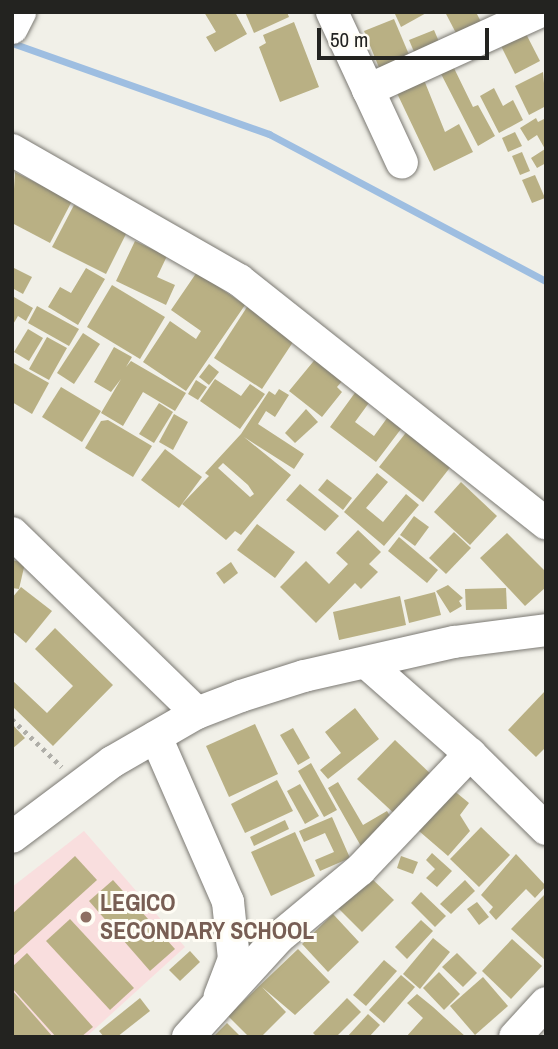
<!DOCTYPE html>
<style>
body{margin:0}
#map{position:relative;width:558px;height:1049px;overflow:hidden;background:#f1f0e8;font-family:"Archivo Narrow",sans-serif}
div>[style]{position:absolute}
.education>*{inset:0;background:#f9dede}
.stream>*{height:7px;margin:-3.5px;padding:0 3.5px;transform-origin:3.5px;border-radius:3.5px;background:#9ebee1}
.building>*{inset:0;background:#b9b084}
.path>*{height:4.5px;margin-top:-2.25px;transform-origin:0;background:repeating-linear-gradient(90deg,#afaea8 0 3.5px,transparent 0 8.5px)}
.roads{filter:drop-shadow(0 0 2px #7b7973) drop-shadow(0 0 2px #7b7973)}
.minor>*{height:32px;margin:-16px;padding:0 16px;transform-origin:16px;border-radius:16px;background:#fff}
.dots>*{width:19px;height:19px;translate:-50% -50%;box-sizing:border-box;border:4px solid #fffdf5;border-radius:50%}
span{translate:-50% -50%;white-space:nowrap;text-align:center;line-height:1.15;-webkit-text-stroke:6px #fffdf5;paint-order:stroke}
.education-label{font-size:24px;color:#785e54;font-weight:700}
.left{translate:0 -50%;text-align:left}
.frame{position:absolute;inset:0;border:14px solid #232320;pointer-events:none}
.scale{position:absolute;left:317px;top:28px;width:172px;height:32px;box-sizing:border-box;border:4px solid #232320;border-top:0;padding-left:9px;font-size:21px;line-height:24px;white-space:nowrap;color:#232320;-webkit-text-stroke:5px #fffdf5;paint-order:stroke}
</style>
<div id="map">
<div class="education">
<i style="clip-path:polygon(84px 831px,185px 947px,86px 1037px,14px 1037px,12px 887px)"></i>
</div>
<div class="stream">
<i style="left:12px;top:43px;width:273px;rotate:19.5deg"></i>
<i style="left:269px;top:134px;width:314px;rotate:28deg"></i>
</div>
<div class="building">
<i style="clip-path:polygon(204px 12px,235px 12px,247px 34px,215px 52px,206px 37px,216px 32px)"></i>
<i style="clip-path:polygon(245px 12px,287px 12px,289px 17px,254px 33px)"></i>
<i style="clip-path:polygon(428px 12px,401px 27px,395px 14px,399px 12px)"></i>
<i style="clip-path:polygon(445px 12px,476px 12px,481px 22px,457px 35px)"></i>
<i style="clip-path:polygon(394px 19px,410px 57px,380px 70px,364px 31px)"></i>
<i style="clip-path:polygon(294px 22px,319px 87px,280px 102px,259px 47px,266px 43px,263px 35px)"></i>
<i style="clip-path:polygon(523px 28px,540px 61px,515px 74px,498px 40px)"></i>
<i style="clip-path:polygon(434px 30px,440px 44px,415px 54px,409px 40px)"></i>
<i style="clip-path:polygon(451px 62px,473px 107px,478px 105px,495px 136px,478px 146px,438px 68px)"></i>
<i style="clip-path:polygon(543px 72px,546px 106px,529px 115px,515px 86px)"></i>
<i style="clip-path:polygon(422px 75px,445px 132px,459px 124px,473px 152px,434px 171px,395px 89px)"></i>
<i style="clip-path:polygon(494px 88px,503px 106px,513px 100px,523px 120px,499px 133px,480px 96px)"></i>
<i style="clip-path:polygon(536px 118px,538px 122px,546px 118px,546px 163px,537px 168px,531px 158px,545px 149px,537px 135px,528px 141px,520px 128px)"></i>
<i style="clip-path:polygon(515px 132px,522px 146px,508px 152px,502px 138px)"></i>
<i style="clip-path:polygon(522px 152px,530px 171px,520px 175px,512px 156px)"></i>
<i style="clip-path:polygon(15px 172px,72px 201px,50px 243px,12px 223px)"></i>
<i style="clip-path:polygon(535px 175px,545px 198px,532px 203px,522px 180px)"></i>
<i style="clip-path:polygon(74px 205px,127px 232px,106px 274px,52px 247px)"></i>
<i style="clip-path:polygon(135px 241px,167px 256px,157px 277px,175px 285px,166px 305px,116px 281px)"></i>
<i style="clip-path:polygon(12px 267px,32px 277px,23px 294px,12px 288px)"></i>
<i style="clip-path:polygon(86px 268px,105px 279px,78px 325px,48px 307px,60px 287px,71px 293px)"></i>
<i style="clip-path:polygon(197px 272px,245px 305px,186px 391px,143px 362px,170px 321px,196px 339px,201px 331px,171px 310px)"></i>
<i style="clip-path:polygon(112px 285px,165px 317px,140px 359px,87px 327px)"></i>
<i style="clip-path:polygon(14px 297px,33px 308px,26px 321px,18px 316px,12px 326px)"></i>
<i style="clip-path:polygon(37px 306px,79px 329px,69px 346px,28px 323px)"></i>
<i style="clip-path:polygon(247px 307px,295px 339px,262px 389px,214px 358px)"></i>
<i style="clip-path:polygon(28px 329px,43px 338px,29px 361px,14px 352px)"></i>
<i style="clip-path:polygon(83px 333px,100px 344px,74px 384px,57px 373px)"></i>
<i style="clip-path:polygon(47px 337px,67px 348px,49px 380px,29px 369px)"></i>
<i style="clip-path:polygon(114px 347px,132px 357px,126px 367px,131px 361px,186px 393px,175px 411px,143px 392px,123px 426px,101px 413px,121px 379px,111px 392px,94px 382px)"></i>
<i style="clip-path:polygon(317px 357px,344px 379px,337px 387px,342px 392px,322px 417px,289px 391px)"></i>
<i style="clip-path:polygon(12px 362px,49px 383px,32px 414px,12px 402px)"></i>
<i style="clip-path:polygon(209px 364px,219px 372px,209px 385px,199px 377px)"></i>
<i style="clip-path:polygon(215px 379px,241px 396px,250px 384px,265px 394px,240px 429px,200px 401px)"></i>
<i style="clip-path:polygon(196px 380px,207px 387px,198px 400px,188px 394px)"></i>
<i style="clip-path:polygon(61px 387px,101px 411px,82px 442px,42px 417px)"></i>
<i style="clip-path:polygon(evenodd,279px 389px,289px 395px,275px 417px,266px 411px,258px 424px,304px 454px,294px 469px,244px 437px,291px 475px,241px 535px,235px 531px,226px 540px,182px 504px,209px 476px,205px 473px,241px 434px,269px 391px,275px 395px,279px 389px,223px 463px,248px 485px,254px 494px,250px 497px,218px 468px,223px 463px)"></i>
<i style="clip-path:polygon(357px 390px,371px 400px,355px 422px,374px 436px,390px 414px,404px 425px,376px 462px,330px 427px)"></i>
<i style="clip-path:polygon(159px 403px,173px 412px,154px 443px,139px 434px)"></i>
<i style="clip-path:polygon(306px 409px,318px 422px,295px 443px,285px 433px)"></i>
<i style="clip-path:polygon(174px 414px,188px 422px,173px 450px,159px 442px)"></i>
<i style="clip-path:polygon(108px 420px,152px 446px,133px 477px,85px 448px,101px 421px)"></i>
<i style="clip-path:polygon(408px 430px,452px 465px,423px 502px,379px 467px)"></i>
<i style="clip-path:polygon(165px 449px,202px 477px,179px 508px,141px 480px)"></i>
<i style="clip-path:polygon(377px 473px,388px 482px,366px 508px,383px 522px,406px 494px,419px 505px,384px 546px,344px 512px)"></i>
<i style="clip-path:polygon(327px 479px,352px 498px,343px 510px,318px 490px)"></i>
<i style="clip-path:polygon(461px 482px,497px 516px,470px 545px,434px 512px)"></i>
<i style="clip-path:polygon(300px 484px,339px 516px,325px 531px,286px 500px)"></i>
<i style="clip-path:polygon(414px 516px,429px 527px,415px 546px,400px 535px)"></i>
<i style="clip-path:polygon(257px 524px,295px 552px,275px 578px,237px 550px)"></i>
<i style="clip-path:polygon(358px 530px,381px 552px,369px 564px,378px 572px,361px 589px,355px 583px,316px 623px,280px 587px,306px 561px,329px 584px,348px 564px,336px 553px)"></i>
<i style="clip-path:polygon(454px 532px,471px 548px,446px 574px,429px 558px)"></i>
<i style="clip-path:polygon(507px 533px,546px 572px,546px 587px,525px 606px,480px 558px)"></i>
<i style="clip-path:polygon(399px 537px,438px 570px,427px 583px,388px 551px)"></i>
<i style="clip-path:polygon(12px 560px,25px 563px,19px 589px,12px 588px)"></i>
<i style="clip-path:polygon(231px 562px,238px 573px,224px 584px,216px 573px)"></i>
<i style="clip-path:polygon(448px 585px,463px 598px,459px 601px,462px 606px,450px 613px,436px 591px)"></i>
<i style="clip-path:polygon(21px 587px,52px 611px,26px 643px,12px 631px,12px 598px)"></i>
<i style="clip-path:polygon(506px 588px,507px 609px,466px 610px,465px 589px)"></i>
<i style="clip-path:polygon(435px 592px,441px 615px,409px 623px,404px 600px)"></i>
<i style="clip-path:polygon(400px 596px,406px 625px,339px 640px,333px 612px)"></i>
<i style="clip-path:polygon(55px 628px,113px 685px,53px 746px,12px 706px,12px 680px,47px 713px,73px 686px,35px 649px)"></i>
<i style="clip-path:polygon(546px 690px,546px 747px,536px 757px,508px 730px)"></i>
<i style="clip-path:polygon(355px 708px,379px 739px,328px 779px,320px 770px,341px 753px,325px 732px)"></i>
<i style="clip-path:polygon(12px 724px,25px 738px,12px 749px)"></i>
<i style="clip-path:polygon(255px 724px,278px 774px,229px 797px,206px 746px)"></i>
<i style="clip-path:polygon(293px 728px,310px 758px,298px 765px,280px 735px)"></i>
<i style="clip-path:polygon(395px 740px,435px 778px,398px 817px,357px 779px)"></i>
<i style="clip-path:polygon(311px 763px,337px 810px,324px 817px,298px 771px)"></i>
<i style="clip-path:polygon(277px 780px,293px 811px,245px 833px,231px 804px)"></i>
<i style="clip-path:polygon(338px 782px,363px 825px,387px 811px,397px 828px,362px 848px,328px 788px)"></i>
<i style="clip-path:polygon(300px 784px,319px 816px,305px 824px,287px 791px)"></i>
<i style="clip-path:polygon(452px 789px,469px 803px,460px 815px,470px 831px,448px 856px,412px 825px)"></i>
<i style="clip-path:polygon(332px 817px,350px 858px,320px 871px,315px 860px,334px 852px,325px 833px,304px 842px,299px 831px)"></i>
<i style="clip-path:polygon(285px 820px,289px 829px,254px 846px,250px 837px)"></i>
<i style="clip-path:polygon(481px 827px,510px 855px,479px 887px,450px 859px)"></i>
<i style="clip-path:polygon(295px 832px,315px 876px,271px 896px,251px 852px)"></i>
<i style="clip-path:polygon(432px 853px,452px 871px,437px 887px,426px 878px,435px 869px,426px 860px)"></i>
<i style="clip-path:polygon(516px 854px,546px 886px,535px 898px,526px 889px,496px 920px,489px 912px,493px 907px,481px 895px)"></i>
<i style="clip-path:polygon(75px 856px,97px 880px,12px 957px,12px 914px)"></i>
<i style="clip-path:polygon(401px 856px,418px 862px,413px 874px,397px 868px)"></i>
<i style="clip-path:polygon(368px 875px,394px 900px,362px 932px,337px 907px)"></i>
<i style="clip-path:polygon(113px 880px,175px 949px,150px 971px,89px 901px)"></i>
<i style="clip-path:polygon(465px 880px,475px 891px,451px 914px,440px 904px)"></i>
<i style="clip-path:polygon(421px 892px,446px 916px,435px 927px,411px 903px)"></i>
<i style="clip-path:polygon(546px 893px,546px 961px,511px 929px)"></i>
<i style="clip-path:polygon(477px 902px,489px 917px,479px 925px,467px 909px)"></i>
<i style="clip-path:polygon(333px 914px,359px 942px,328px 972px,302px 944px)"></i>
<i style="clip-path:polygon(70px 919px,134px 988px,110px 1010px,46px 941px)"></i>
<i style="clip-path:polygon(421px 920px,433px 931px,407px 959px,395px 947px)"></i>
<i style="clip-path:polygon(433px 938px,450px 952px,420px 989px,403px 974px)"></i>
<i style="clip-path:polygon(512px 939px,542px 966px,511px 999px,482px 971px)"></i>
<i style="clip-path:polygon(298px 949px,330px 982px,295px 1015px,262px 987px,286px 1012px,261px 1037px,249px 1037px,228px 1016px)"></i>
<i style="clip-path:polygon(190px 951px,200px 962px,180px 981px,169px 970px)"></i>
<i style="clip-path:polygon(27px 953px,93px 1027px,81px 1037px,56px 1037px,12px 988px,12px 967px)"></i>
<i style="clip-path:polygon(457px 953px,477px 973px,463px 987px,442px 967px)"></i>
<i style="clip-path:polygon(384px 960px,397px 971px,366px 1006px,353px 995px)"></i>
<i style="clip-path:polygon(439px 972px,460px 994px,444px 1010px,423px 988px)"></i>
<i style="clip-path:polygon(401px 975px,415px 987px,384px 1023px,369px 1010px)"></i>
<i style="clip-path:polygon(483px 977px,508px 1006px,475px 1035px,450px 1006px)"></i>
<i style="clip-path:polygon(12px 990px,53px 1037px,12px 1037px)"></i>
<i style="clip-path:polygon(417px 994px,433px 1007px,466px 1037px,406px 1037px,423px 1018px,407px 1003px)"></i>
<i style="clip-path:polygon(140px 998px,150px 1011px,117px 1037px,104px 1037px,99px 1031px)"></i>
<i style="clip-path:polygon(347px 998px,361px 1012px,336px 1037px,317px 1037px,313px 1033px)"></i>
<i style="clip-path:polygon(368px 1014px,380px 1025px,369px 1037px,347px 1037px)"></i>
<i style="clip-path:polygon(227px 1023px,241px 1037px,213px 1037px)"></i>
</div>
<div class="path">
<i style="left:12px;top:719px;width:69px;rotate:43.8deg"></i>
</div>
<div class="roads">
<div class="minor">
<i style="left:332px;top:12px;width:166px;rotate:65.1deg"></i>
<i style="left:12px;top:28px;width:18px;rotate:-63deg"></i>
<i style="left:368px;top:90px;width:188px;rotate:-24.5deg"></i>
<i style="left:12px;top:150px;width:262px;rotate:29.8deg"></i>
<i style="left:239px;top:280px;width:392px;rotate:38.4deg"></i>
<i style="left:12px;top:533px;width:258px;rotate:44.2deg"></i>
<i style="left:369px;top:665px;width:135px;rotate:41.4deg"></i>
<i style="left:470px;top:754px;width:107px;rotate:44.6deg"></i>
<i style="left:156px;top:737px;width:180px;rotate:66.4deg"></i>
<i style="left:228px;top:902px;width:57px;rotate:84deg"></i>
<i style="left:234px;top:959px;width:40px;rotate:111deg"></i>
<i style="left:12px;top:837px;width:125px;rotate:-36.9deg"></i>
<i style="left:112px;top:762px;width:98px;rotate:-30deg"></i>
<i style="left:197px;top:713px;width:47px;rotate:-21.1deg"></i>
<i style="left:241px;top:696px;width:66px;rotate:-17.6deg"></i>
<i style="left:304px;top:676px;width:154px;rotate:-12.8deg"></i>
<i style="left:454px;top:642px;width:93px;rotate:-7.4deg"></i>
<i style="left:188px;top:1037px;width:134px;rotate:-47.7deg"></i>
<i style="left:278px;top:938px;width:107px;rotate:-39.7deg"></i>
<i style="left:360px;top:870px;width:160px;rotate:-46.5deg"></i>
<i style="left:515px;top:1037px;width:46px;rotate:-47.6deg"></i>
</div>
</div>
<div class="dots">
<i style="left:86px;top:917px;background:#8d6e63"></i>
</div>
<div class="education-label">
<span class="left" style="left:100px;top:917px">LEGICO<br>SECONDARY SCHOOL</span>
</div>
<div class="frame"></div>
<div class="scale">50 m</div>
</div>
